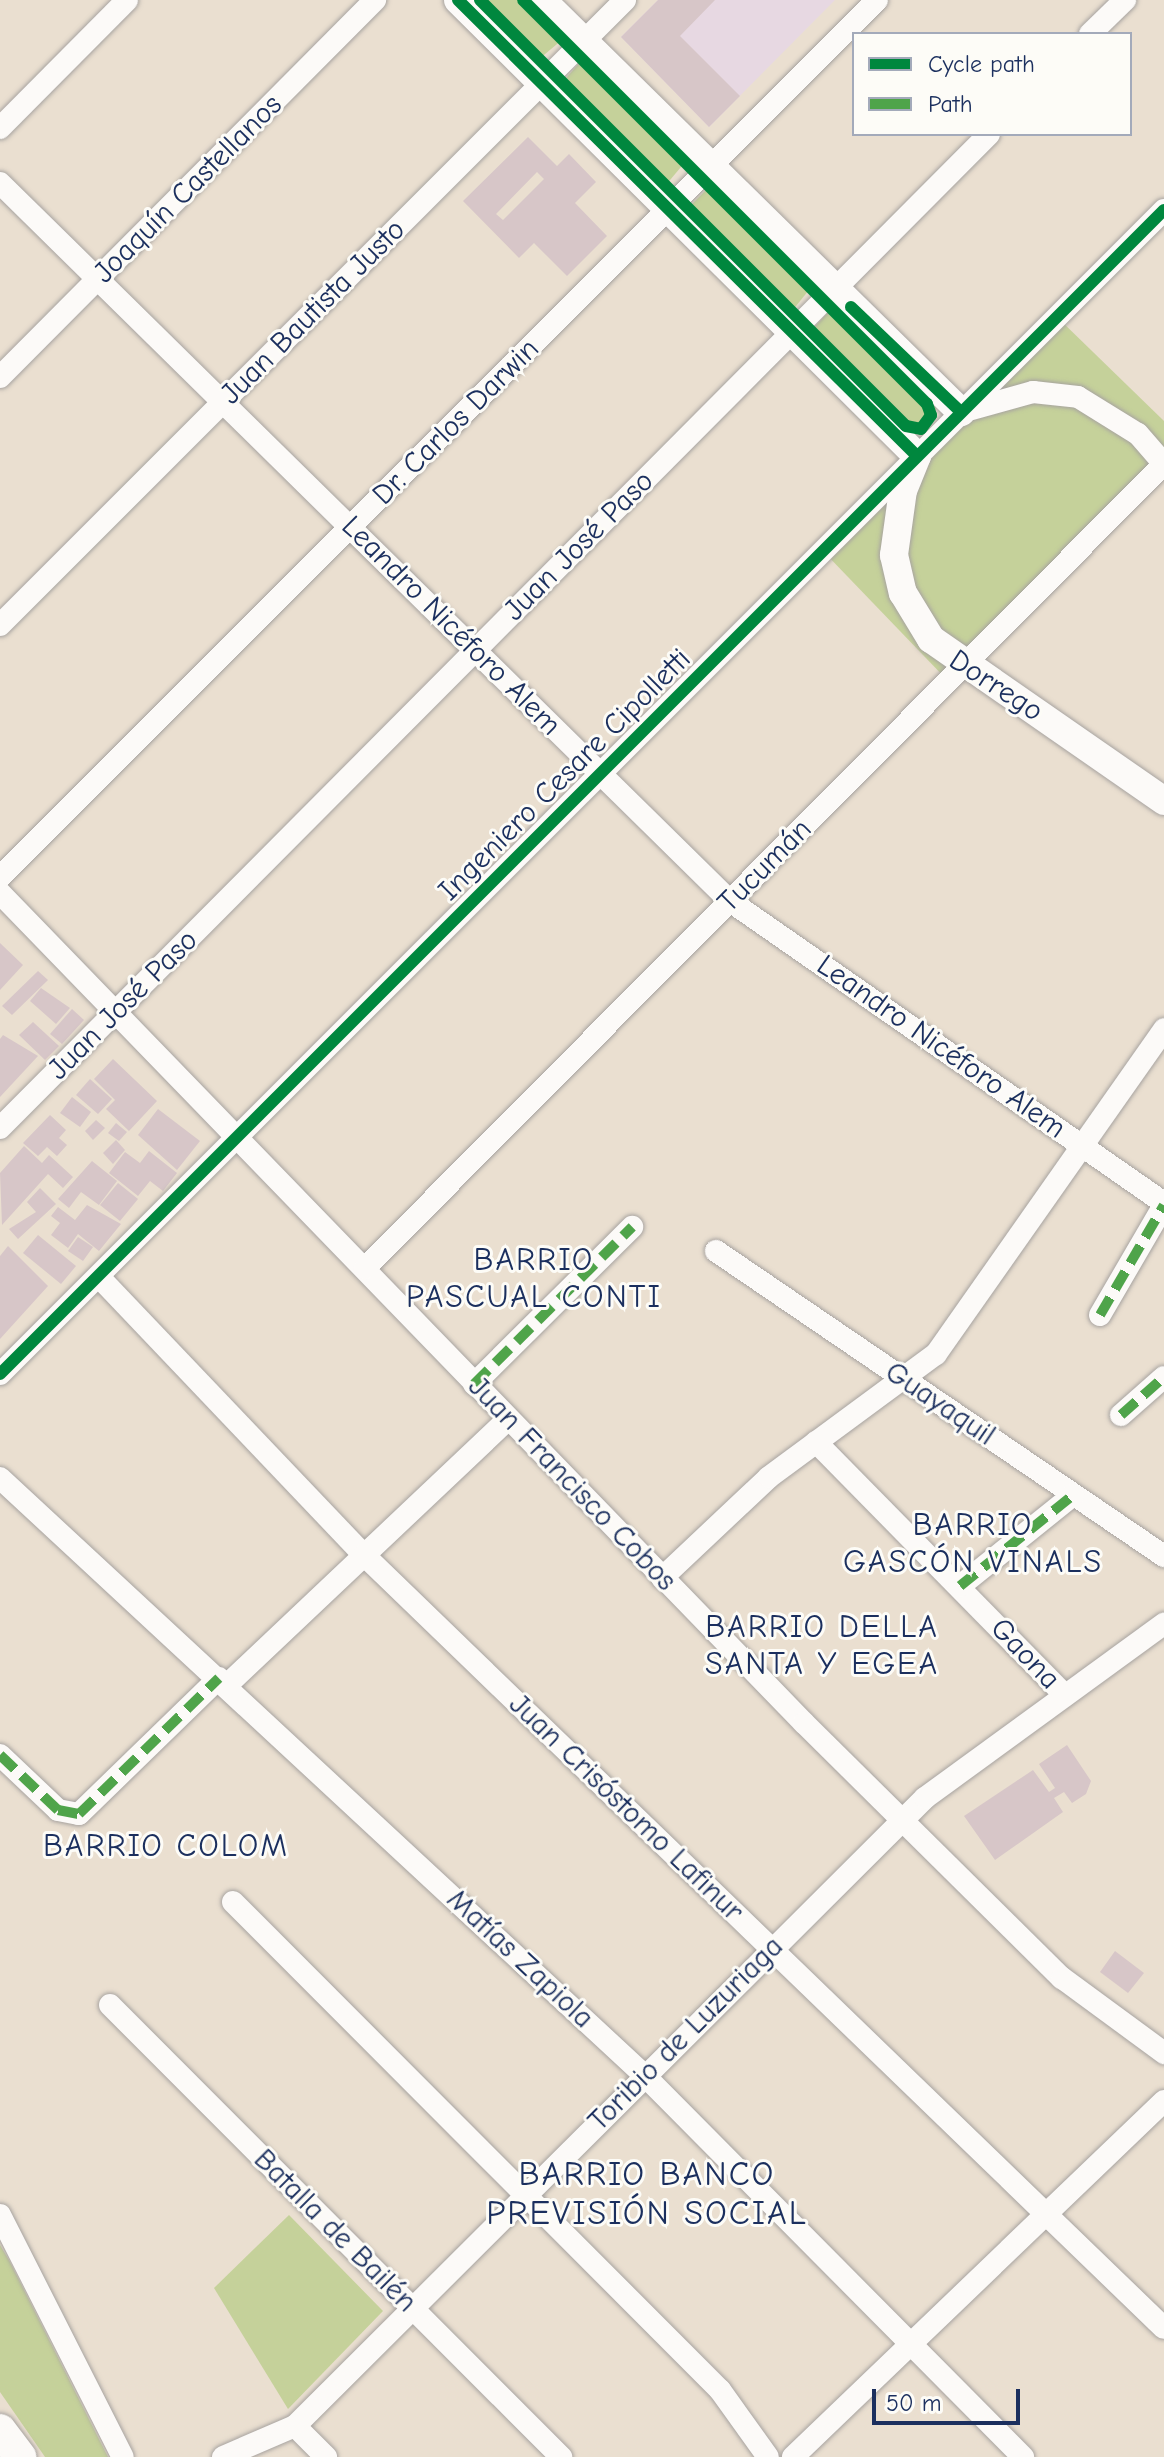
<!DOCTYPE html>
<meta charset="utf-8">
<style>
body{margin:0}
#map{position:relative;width:1164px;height:2457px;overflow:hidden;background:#eadfd0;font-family:"Comic Neue",sans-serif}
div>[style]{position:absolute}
.built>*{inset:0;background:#e7d8e2}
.green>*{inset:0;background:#c5d19a}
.building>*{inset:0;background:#d7c6c8}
.roads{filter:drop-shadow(0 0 2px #a7a3a0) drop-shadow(0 0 2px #a7a3a0)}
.minor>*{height:22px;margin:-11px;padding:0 11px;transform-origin:11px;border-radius:11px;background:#fcfaf8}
.major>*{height:28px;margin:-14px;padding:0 14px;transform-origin:14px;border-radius:14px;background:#fcfaf8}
.highway>*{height:32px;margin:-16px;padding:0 16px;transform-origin:16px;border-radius:16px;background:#fcfaf8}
.quiet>*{height:10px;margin-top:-5px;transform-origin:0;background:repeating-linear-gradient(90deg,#4fa44a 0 20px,transparent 0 30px)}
.cycleway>*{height:12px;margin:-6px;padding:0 6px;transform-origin:6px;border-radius:6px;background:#00873e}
span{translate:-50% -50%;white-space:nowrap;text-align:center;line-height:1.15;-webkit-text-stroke:6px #fdfcf7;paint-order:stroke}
.street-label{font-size:30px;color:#1b2f5e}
.neighbourhood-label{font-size:32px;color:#1b2f5e;letter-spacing:2px}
.quarter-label{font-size:34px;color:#1b2f5e;letter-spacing:2px}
.legend{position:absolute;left:852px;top:32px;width:280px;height:104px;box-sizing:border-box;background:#fdfcf7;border:2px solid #a3aaba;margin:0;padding:10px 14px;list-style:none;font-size:24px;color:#1b2f5e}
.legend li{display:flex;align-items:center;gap:16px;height:40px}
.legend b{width:40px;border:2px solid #a3aaba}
.scale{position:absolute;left:872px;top:2389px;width:148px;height:36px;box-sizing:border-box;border:4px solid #1b2f5e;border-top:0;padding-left:10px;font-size:24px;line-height:28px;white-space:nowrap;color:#1b2f5e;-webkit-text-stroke:6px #fdfcf7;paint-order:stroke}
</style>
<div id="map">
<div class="built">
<i style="clip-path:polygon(658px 0,835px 0,709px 127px,621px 37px)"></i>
</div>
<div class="green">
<i style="clip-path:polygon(476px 0,527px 0,563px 39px,538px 60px)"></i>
<i style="clip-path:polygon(581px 61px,686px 161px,665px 186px,560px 85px)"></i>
<i style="clip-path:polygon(711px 185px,813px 285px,792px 311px,687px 209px)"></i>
<i style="clip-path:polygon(831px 309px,937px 408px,916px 433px,808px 334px)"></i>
<i style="clip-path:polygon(1057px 317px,1164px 421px,1164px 464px,949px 682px,823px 551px)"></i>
<i style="clip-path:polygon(289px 2215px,383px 2311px,288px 2409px,214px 2288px)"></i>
<i style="clip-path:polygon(0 2245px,9px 2260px,108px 2457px,45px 2457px,0 2392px)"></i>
</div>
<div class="building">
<i style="clip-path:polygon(658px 0,715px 0,680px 36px,740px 96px,709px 127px,621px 37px)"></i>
<i style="clip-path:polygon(evenodd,528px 137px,557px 166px,569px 154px,596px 182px,575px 203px,607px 236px,567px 276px,534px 243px,519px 258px,463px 201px,528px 137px,537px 172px,544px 179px,503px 220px,496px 214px,537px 172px)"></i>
<i style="clip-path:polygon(0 943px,23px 965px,0 990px)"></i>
<i style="clip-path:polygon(38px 971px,48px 980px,12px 1015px,2px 1006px)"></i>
<i style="clip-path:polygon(41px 988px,70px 1008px,56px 1024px,30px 1001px)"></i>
<i style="clip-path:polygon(72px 1009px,84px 1020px,62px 1044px,50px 1034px)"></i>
<i style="clip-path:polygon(33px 1022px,59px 1046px,45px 1060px,19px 1035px)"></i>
<i style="clip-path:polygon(3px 1035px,38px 1056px,0 1097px,0 1039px)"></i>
<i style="clip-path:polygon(113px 1059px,157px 1101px,129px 1131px,106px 1109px,115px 1100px,94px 1079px)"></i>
<i style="clip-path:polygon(90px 1079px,112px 1099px,98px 1114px,76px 1095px)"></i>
<i style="clip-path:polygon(72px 1097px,91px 1112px,80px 1127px,60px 1113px)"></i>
<i style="clip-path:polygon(158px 1109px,200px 1141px,177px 1170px,138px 1135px)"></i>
<i style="clip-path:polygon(50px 1115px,66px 1130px,59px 1138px,67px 1145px,57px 1156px,47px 1147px,38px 1156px,23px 1143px)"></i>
<i style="clip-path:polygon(96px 1120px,105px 1128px,93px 1140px,85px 1131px)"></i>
<i style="clip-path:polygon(116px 1123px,127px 1132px,119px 1141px,108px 1133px)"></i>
<i style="clip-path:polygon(116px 1140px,125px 1150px,113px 1164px,103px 1153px)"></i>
<i style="clip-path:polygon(24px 1146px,42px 1163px,49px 1155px,73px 1177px,63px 1188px,48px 1174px,2px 1225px,0 1173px)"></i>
<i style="clip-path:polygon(149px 1151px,177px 1173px,163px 1191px,150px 1181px,138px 1196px,109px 1173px,125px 1152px,140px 1163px)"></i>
<i style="clip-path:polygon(92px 1161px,117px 1181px,99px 1205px,81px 1192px,69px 1208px,58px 1199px)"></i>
<i style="clip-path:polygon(118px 1183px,138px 1199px,120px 1221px,100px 1205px)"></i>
<i style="clip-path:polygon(40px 1188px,56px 1204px,18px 1239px,9px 1229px,36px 1212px,27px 1202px)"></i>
<i style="clip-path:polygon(87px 1205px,121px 1224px,99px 1251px,78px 1234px,68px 1248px,51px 1235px,60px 1223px,51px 1216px,58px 1207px,75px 1220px)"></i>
<i style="clip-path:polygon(38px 1235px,76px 1266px,61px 1284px,23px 1253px)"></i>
<i style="clip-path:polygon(78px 1237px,93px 1247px,83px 1261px,68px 1251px)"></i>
<i style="clip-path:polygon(8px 1246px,48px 1286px,0 1339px,0 1256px)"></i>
<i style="clip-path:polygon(1067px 1745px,1091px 1781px,1086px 1794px,1072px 1803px,1064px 1792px,1054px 1798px,1063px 1812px,995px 1860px,964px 1816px,1033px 1770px,1049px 1792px,1055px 1788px,1039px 1764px)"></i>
<i style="clip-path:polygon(1115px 1951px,1144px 1973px,1128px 1993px,1100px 1972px)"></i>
</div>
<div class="roads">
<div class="minor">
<i style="left:1090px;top:34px;width:49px;rotate:-44.2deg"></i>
<i style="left:0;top:128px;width:180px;rotate:-45.2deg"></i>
<i style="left:0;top:183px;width:1024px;rotate:44.53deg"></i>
<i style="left:730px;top:901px;width:529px;rotate:34.83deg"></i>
<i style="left:0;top:377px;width:532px;rotate:-45.15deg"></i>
<i style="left:965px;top:411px;width:71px;rotate:-15.6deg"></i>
<i style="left:1033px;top:392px;width:45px;rotate:6.3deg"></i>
<i style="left:1078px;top:397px;width:70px;rotate:31.7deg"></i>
<i style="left:1138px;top:434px;width:40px;rotate:49deg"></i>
<i style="left:0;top:625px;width:884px;rotate:-45deg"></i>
<i style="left:0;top:877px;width:1240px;rotate:-45deg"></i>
<i style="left:0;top:893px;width:1156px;rotate:45.91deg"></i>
<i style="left:804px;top:1723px;width:363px;rotate:44.7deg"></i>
<i style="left:1062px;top:1978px;width:127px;rotate:36.3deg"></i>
<i style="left:0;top:1128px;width:1402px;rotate:-45.14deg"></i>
<i style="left:716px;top:1251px;width:542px;rotate:34.25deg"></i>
<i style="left:365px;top:1268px;width:1133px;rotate:-45.18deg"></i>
<i style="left:100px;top:1278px;width:383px;rotate:46.4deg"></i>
<i style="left:364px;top:1555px;width:1112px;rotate:44.02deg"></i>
<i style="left:1100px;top:1315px;width:127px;rotate:-59.8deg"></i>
<i style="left:0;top:1374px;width:1646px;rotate:-45deg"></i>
<i style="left:474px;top:1384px;width:223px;rotate:-44.8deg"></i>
<i style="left:1121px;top:1415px;width:57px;rotate:-41.5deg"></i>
<i style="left:816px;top:1442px;width:355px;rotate:45.5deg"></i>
<i style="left:0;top:1478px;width:880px;rotate:42.83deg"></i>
<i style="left:645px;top:2076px;width:537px;rotate:45.23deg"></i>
<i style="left:662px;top:1578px;width:147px;rotate:-43.3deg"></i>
<i style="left:769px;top:1477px;width:207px;rotate:-36.4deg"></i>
<i style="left:936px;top:1354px;width:397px;rotate:-54.9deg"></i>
<i style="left:960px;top:1586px;width:145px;rotate:-38.8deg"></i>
<i style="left:227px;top:1685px;width:387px;rotate:-43.4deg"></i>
<i style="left:0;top:1755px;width:80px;rotate:43.5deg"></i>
<i style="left:58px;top:1810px;width:21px;rotate:11deg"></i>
<i style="left:79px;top:1814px;width:195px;rotate:-44.2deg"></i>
<i style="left:233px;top:1902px;width:689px;rotate:45.06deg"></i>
<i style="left:720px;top:2390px;width:82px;rotate:54.4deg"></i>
<i style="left:110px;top:2005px;width:639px;rotate:45.06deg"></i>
<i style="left:0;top:2215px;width:271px;rotate:63.1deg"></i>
<i style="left:295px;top:2426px;width:44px;rotate:45deg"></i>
<i style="left:223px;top:2457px;width:78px;rotate:-23.3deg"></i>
<i style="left:295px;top:2426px;width:890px;rotate:-44.91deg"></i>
<i style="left:925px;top:1798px;width:296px;rotate:-36.1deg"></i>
<i style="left:793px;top:2457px;width:514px;rotate:-43.82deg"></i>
</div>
<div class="major">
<i style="left:458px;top:0;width:647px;rotate:44.81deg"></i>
<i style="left:917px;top:456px;width:37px;rotate:112deg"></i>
<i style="left:903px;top:490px;width:66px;rotate:97.9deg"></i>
<i style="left:894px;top:555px;width:39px;rotate:77deg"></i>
<i style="left:903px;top:593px;width:54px;rotate:58.7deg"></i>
<i style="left:931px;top:639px;width:284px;rotate:34.8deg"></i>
<i style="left:542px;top:0;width:588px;rotate:44.52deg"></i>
</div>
<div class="highway">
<i style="left:0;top:2430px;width:34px;rotate:53deg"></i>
</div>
</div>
<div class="quiet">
<i style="left:1100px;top:1315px;width:127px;rotate:-59.8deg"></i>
<i style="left:474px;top:1384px;width:223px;rotate:-44.8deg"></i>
<i style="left:1121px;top:1415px;width:57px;rotate:-41.5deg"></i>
<i style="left:960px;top:1586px;width:145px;rotate:-38.8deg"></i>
<i style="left:0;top:1755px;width:80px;rotate:43.5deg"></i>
<i style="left:58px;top:1810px;width:21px;rotate:11deg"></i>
<i style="left:79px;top:1814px;width:195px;rotate:-44.2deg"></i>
</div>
<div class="cycleway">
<i style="left:458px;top:0;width:647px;rotate:44.81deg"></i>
<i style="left:480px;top:0;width:602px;rotate:45deg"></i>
<i style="left:906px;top:426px;width:15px;rotate:11deg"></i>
<i style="left:921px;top:429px;width:17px;rotate:-54deg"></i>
<i style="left:931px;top:415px;width:12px;rotate:-110deg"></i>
<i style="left:927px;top:404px;width:571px;rotate:-135deg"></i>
<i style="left:851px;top:307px;width:152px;rotate:43.7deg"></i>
<i style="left:0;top:1374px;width:1646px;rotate:-45deg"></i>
</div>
<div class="street-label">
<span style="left:188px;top:189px;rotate:-45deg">Joaquín Castellanos</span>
<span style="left:313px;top:312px;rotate:-45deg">Juan Bautista Justo</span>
<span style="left:456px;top:422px;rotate:-45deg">Dr. Carlos Darwin</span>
<span style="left:579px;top:546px;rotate:-45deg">Juan José Paso</span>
<span style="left:451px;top:626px;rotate:45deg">Leandro Nicéforo Alem</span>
<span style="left:996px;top:686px;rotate:33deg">Dorrego</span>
<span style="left:565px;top:775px;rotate:-45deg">Ingeniero Cesare Cipolletti</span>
<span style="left:765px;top:866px;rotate:-45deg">Tucumán</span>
<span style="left:123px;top:1005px;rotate:-45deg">Juan José Paso</span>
<span style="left:941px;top:1047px;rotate:35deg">Leandro Nicéforo Alem</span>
<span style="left:940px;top:1404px;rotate:34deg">Guayaquil</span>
<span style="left:572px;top:1484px;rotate:46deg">Juan Francisco Cobos</span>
<span style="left:1025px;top:1654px;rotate:46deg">Gaona</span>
<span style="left:626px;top:1808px;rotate:44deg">Juan Crisóstomo Lafinur</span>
<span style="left:520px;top:1959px;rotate:43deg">Matías Zapiola</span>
<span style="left:686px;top:2034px;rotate:-45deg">Toribio de Luzuriaga</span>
<span style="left:335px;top:2231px;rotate:45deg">Batalla de Bailén</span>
</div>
<div class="neighbourhood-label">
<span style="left:534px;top:1279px">BARRIO<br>PASCUAL CONTI</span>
<span style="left:973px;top:1544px">BARRIO<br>GASCÓN VINALS</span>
<span style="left:822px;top:1646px">BARRIO DELLA<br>SANTA Y EGEA</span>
<span style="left:166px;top:1846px">BARRIO COLOM</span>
</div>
<div class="quarter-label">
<span style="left:647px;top:2194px">BARRIO BANCO<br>PREVISIÓN SOCIAL</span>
</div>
<ul class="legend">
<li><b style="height:10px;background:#00873e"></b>Cycle path</li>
<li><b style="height:10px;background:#4fa44a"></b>Path</li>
</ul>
<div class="scale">50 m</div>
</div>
